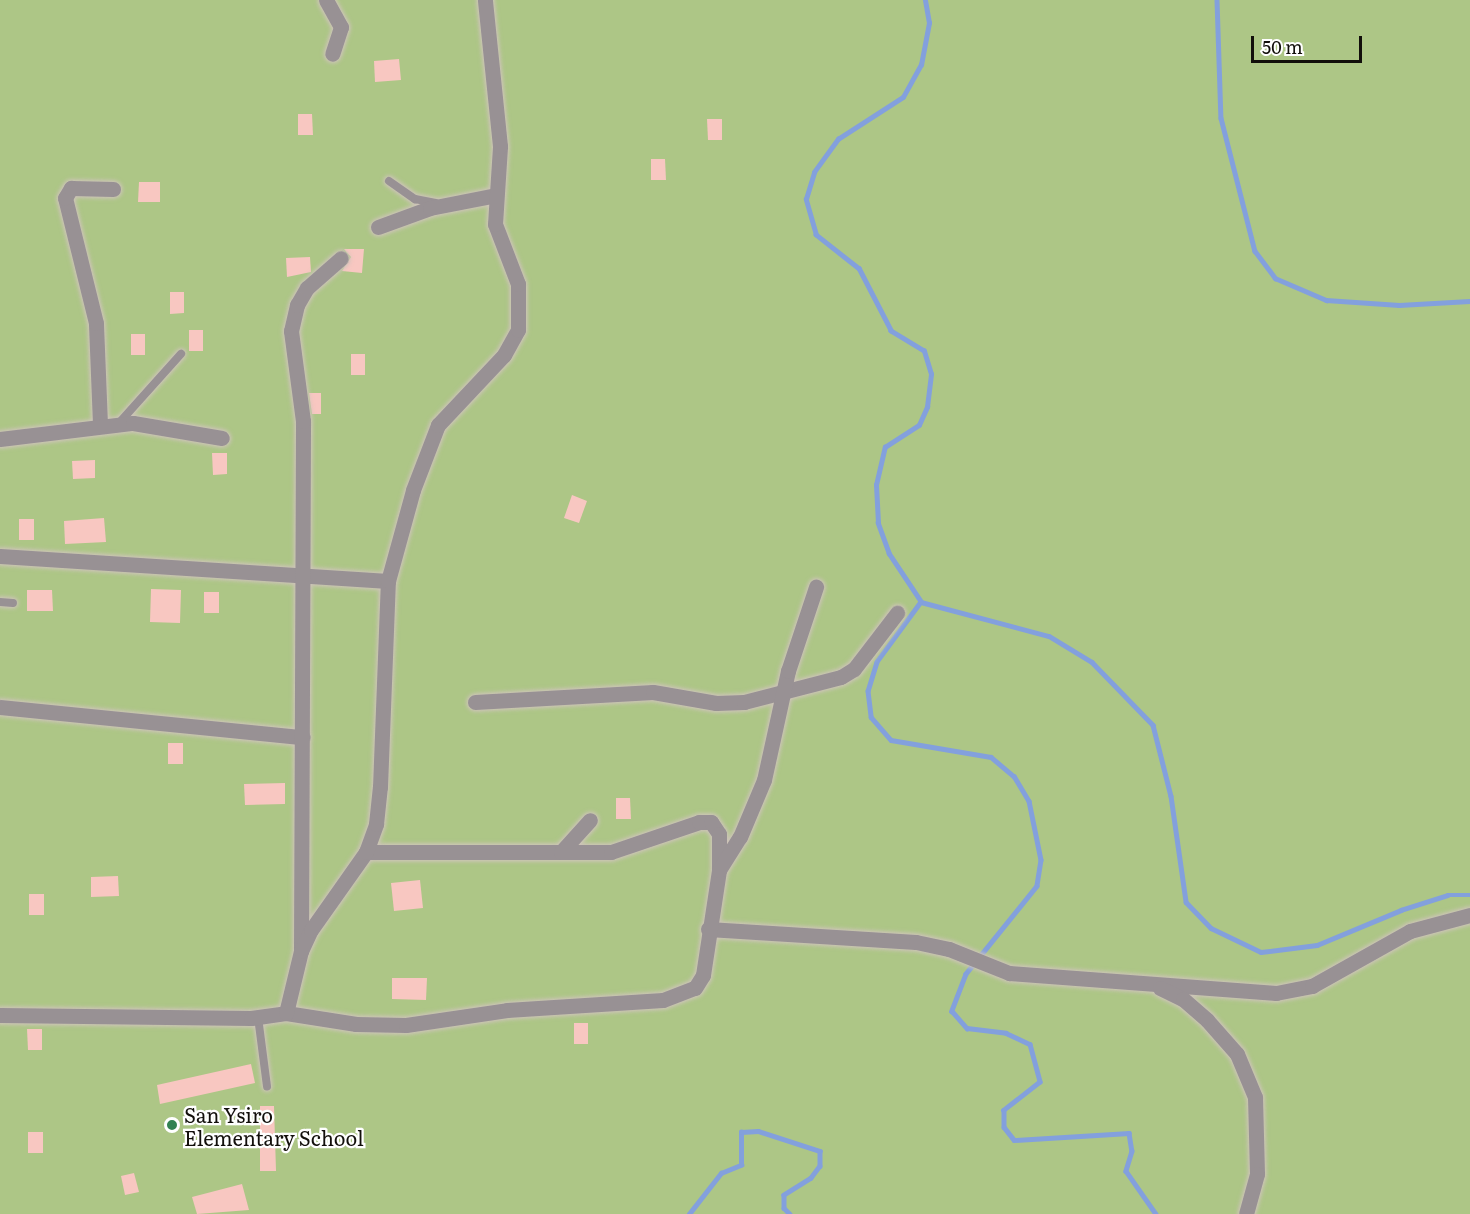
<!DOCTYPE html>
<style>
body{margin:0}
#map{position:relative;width:1470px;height:1214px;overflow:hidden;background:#f2e7db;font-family:Literata,serif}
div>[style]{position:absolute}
.green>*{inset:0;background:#adc686}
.stream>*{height:4.5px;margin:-2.25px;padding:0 2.25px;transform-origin:2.25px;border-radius:2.25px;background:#83a0dd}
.building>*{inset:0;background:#f8c7c1}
.roads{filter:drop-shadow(0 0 2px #cec4ba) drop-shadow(0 0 2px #cec4ba)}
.service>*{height:8px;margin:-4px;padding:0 4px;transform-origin:4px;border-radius:4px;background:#989194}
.minor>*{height:15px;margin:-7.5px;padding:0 7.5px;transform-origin:7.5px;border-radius:7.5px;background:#989194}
.tertiary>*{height:15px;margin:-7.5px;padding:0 7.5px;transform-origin:7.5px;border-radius:7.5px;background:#989194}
.dots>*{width:16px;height:16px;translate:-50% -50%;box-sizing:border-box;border:3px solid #fff;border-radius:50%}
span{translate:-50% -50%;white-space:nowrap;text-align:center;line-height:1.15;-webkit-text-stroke:4.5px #fff;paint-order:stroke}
.poi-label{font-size:20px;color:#120f0b}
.left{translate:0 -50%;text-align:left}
.scale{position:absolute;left:1251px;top:36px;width:111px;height:27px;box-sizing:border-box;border:3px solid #120f0b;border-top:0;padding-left:8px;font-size:18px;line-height:21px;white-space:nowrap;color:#120f0b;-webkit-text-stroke:4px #fff;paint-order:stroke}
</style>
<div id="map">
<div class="green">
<i style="clip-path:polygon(0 0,1470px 0,1470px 1214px,0 1214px)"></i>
</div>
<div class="stream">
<i style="left:1217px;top:0;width:118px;rotate:88.1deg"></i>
<i style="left:1221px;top:118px;width:137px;rotate:75.7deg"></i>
<i style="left:1255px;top:251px;width:34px;rotate:53deg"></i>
<i style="left:1275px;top:278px;width:56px;rotate:23.3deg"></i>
<i style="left:1326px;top:300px;width:73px;rotate:3.9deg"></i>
<i style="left:1399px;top:305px;width:71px;rotate:-3.2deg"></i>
<i style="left:921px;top:602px;width:74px;rotate:126.3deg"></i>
<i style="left:877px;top:662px;width:30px;rotate:107deg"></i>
<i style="left:868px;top:691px;width:26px;rotate:83deg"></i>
<i style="left:871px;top:717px;width:30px;rotate:49deg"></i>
<i style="left:891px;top:740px;width:101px;rotate:9.6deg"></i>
<i style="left:991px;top:757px;width:30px;rotate:40deg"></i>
<i style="left:1014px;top:776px;width:29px;rotate:59deg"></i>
<i style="left:1029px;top:801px;width:60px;rotate:78.5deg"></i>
<i style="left:1041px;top:860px;width:26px;rotate:99deg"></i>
<i style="left:1037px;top:886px;width:113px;rotate:128.9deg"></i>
<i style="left:966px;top:974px;width:40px;rotate:111deg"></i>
<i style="left:952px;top:1011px;width:23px;rotate:49deg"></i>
<i style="left:967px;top:1028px;width:39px;rotate:7deg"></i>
<i style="left:1006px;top:1033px;width:26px;rotate:25deg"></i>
<i style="left:1030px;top:1044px;width:39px;rotate:75deg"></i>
<i style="left:1040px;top:1082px;width:46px;rotate:142.1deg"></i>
<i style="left:1004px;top:1110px;width:17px;rotate:90deg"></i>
<i style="left:1004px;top:1127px;width:16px;rotate:52deg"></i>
<i style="left:1014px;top:1140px;width:115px;rotate:-3.5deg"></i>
<i style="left:1129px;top:1133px;width:18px;rotate:81deg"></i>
<i style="left:1132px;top:1151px;width:21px;rotate:107deg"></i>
<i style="left:1126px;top:1171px;width:52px;rotate:55.1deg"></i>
<i style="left:921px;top:602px;width:132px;rotate:14.9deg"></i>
<i style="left:1049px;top:636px;width:50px;rotate:31.2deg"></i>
<i style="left:1092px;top:662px;width:88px;rotate:45.9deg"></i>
<i style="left:1153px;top:725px;width:73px;rotate:75.8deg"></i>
<i style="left:1171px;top:796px;width:107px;rotate:81.9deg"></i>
<i style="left:1186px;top:902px;width:36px;rotate:46deg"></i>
<i style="left:1211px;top:928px;width:55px;rotate:25.6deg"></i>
<i style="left:1261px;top:952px;width:56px;rotate:-7.1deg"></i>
<i style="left:1317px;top:945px;width:91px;rotate:-22.6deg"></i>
<i style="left:1401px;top:910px;width:49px;rotate:-17.7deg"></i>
<i style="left:1448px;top:895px;width:22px"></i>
<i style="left:921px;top:602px;width:58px;rotate:-123.7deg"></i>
<i style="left:889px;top:554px;width:33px;rotate:-110deg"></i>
<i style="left:878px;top:523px;width:38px;rotate:-93deg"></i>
<i style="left:876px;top:485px;width:39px;rotate:-77deg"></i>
<i style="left:885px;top:447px;width:40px;rotate:-32.9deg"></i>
<i style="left:919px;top:425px;width:20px;rotate:-66deg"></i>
<i style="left:927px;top:407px;width:33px;rotate:-83deg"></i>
<i style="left:931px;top:374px;width:24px;rotate:-107deg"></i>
<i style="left:924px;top:351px;width:39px;rotate:-149deg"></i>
<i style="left:891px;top:331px;width:70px;rotate:-117.3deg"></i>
<i style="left:859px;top:269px;width:55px;rotate:-141.7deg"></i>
<i style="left:816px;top:235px;width:37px;rotate:-106deg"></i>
<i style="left:806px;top:199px;width:28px;rotate:-73deg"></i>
<i style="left:814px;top:172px;width:41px;rotate:-54deg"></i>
<i style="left:838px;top:139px;width:77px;rotate:-32.9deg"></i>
<i style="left:903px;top:97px;width:37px;rotate:-61deg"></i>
<i style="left:921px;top:65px;width:43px;rotate:-79.2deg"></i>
<i style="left:929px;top:23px;width:23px;rotate:-100deg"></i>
<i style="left:689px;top:1214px;width:52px;rotate:-52deg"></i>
<i style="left:721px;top:1173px;width:22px;rotate:-22deg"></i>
<i style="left:741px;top:1165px;width:33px;rotate:-90deg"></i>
<i style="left:741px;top:1132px;width:17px;rotate:-3deg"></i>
<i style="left:758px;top:1131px;width:65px;rotate:17.9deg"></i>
<i style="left:820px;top:1151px;width:15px;rotate:90deg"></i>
<i style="left:820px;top:1166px;width:15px;rotate:127deg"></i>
<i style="left:811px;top:1178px;width:32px;rotate:148deg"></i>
<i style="left:784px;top:1195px;width:13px;rotate:90deg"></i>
<i style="left:784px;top:1208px;width:8px;rotate:45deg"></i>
</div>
<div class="building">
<i style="clip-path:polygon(399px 59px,401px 80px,375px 82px,374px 61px)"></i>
<i style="clip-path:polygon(298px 114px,312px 114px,313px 135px,298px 135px)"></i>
<i style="clip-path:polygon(707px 119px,722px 119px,722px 140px,708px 140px)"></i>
<i style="clip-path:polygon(651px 159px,665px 159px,666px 180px,651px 180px)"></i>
<i style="clip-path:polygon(139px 182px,160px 182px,160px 202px,138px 202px)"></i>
<i style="clip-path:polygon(344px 249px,364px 249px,362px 273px,342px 271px,351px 257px)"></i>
<i style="clip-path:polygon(310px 257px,311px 272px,287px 277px,286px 258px)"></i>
<i style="clip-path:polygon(170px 292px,184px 292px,184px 313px,170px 314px)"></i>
<i style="clip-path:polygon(189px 330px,203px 330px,203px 351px,189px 351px)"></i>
<i style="clip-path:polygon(131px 334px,145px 334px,145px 355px,131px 355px)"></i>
<i style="clip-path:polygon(351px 354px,365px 354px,365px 375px,351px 375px)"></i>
<i style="clip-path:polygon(309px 393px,321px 393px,321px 414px,312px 414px)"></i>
<i style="clip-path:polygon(212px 453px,227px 453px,227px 474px,213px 475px)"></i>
<i style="clip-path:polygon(95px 460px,95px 478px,73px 479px,72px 461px)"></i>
<i style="clip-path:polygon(572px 495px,587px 501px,579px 523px,564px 518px)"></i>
<i style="clip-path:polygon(104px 518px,106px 542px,65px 544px,64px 521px)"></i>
<i style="clip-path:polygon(19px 519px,34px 519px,34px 540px,19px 540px)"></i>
<i style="clip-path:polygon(151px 589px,181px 590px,180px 623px,150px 622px)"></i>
<i style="clip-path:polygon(27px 590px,52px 590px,53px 611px,27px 611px)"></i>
<i style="clip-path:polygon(204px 592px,219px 592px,219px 613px,204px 613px)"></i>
<i style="clip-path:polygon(168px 743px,183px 743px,183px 764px,168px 764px)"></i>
<i style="clip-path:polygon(285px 783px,285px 804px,245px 805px,244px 784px)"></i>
<i style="clip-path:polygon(616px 798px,630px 798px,631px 819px,616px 819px)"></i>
<i style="clip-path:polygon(118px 876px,119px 896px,91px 897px,91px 877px)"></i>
<i style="clip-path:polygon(420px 880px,423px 908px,394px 911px,391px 883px)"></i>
<i style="clip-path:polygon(29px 894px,44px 894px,44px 915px,29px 915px)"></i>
<i style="clip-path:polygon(392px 978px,427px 978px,426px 1000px,392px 999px)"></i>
<i style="clip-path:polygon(574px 1023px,588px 1023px,588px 1044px,574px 1044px)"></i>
<i style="clip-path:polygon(27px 1029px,42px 1029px,42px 1050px,28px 1050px)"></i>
<i style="clip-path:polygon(251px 1064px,255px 1083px,160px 1104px,157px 1085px)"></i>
<i style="clip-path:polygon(260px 1106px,274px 1106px,276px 1171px,260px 1171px)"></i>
<i style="clip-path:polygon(28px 1132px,43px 1132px,43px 1153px,28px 1153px)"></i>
<i style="clip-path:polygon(134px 1173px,139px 1192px,125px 1195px,121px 1176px)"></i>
<i style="clip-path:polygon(242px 1184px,249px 1210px,197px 1214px,192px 1197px)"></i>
</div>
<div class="roads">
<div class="service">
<i style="left:389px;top:181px;width:32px;rotate:35deg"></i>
<i style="left:415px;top:199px;width:21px;rotate:11deg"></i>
<i style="left:119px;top:423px;width:93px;rotate:-48.1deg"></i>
<i style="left:0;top:602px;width:13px;rotate:4deg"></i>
<i style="left:258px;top:1017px;width:70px;rotate:82.6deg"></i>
</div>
<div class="minor">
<i style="left:326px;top:0;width:31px;rotate:61deg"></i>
<i style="left:341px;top:27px;width:28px;rotate:108deg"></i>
<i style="left:378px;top:227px;width:55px;rotate:-20.1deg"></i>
<i style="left:430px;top:208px;width:67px;rotate:-11.1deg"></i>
<i style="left:100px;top:424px;width:101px;rotate:-92.3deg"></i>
<i style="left:96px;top:323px;width:129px;rotate:-103.9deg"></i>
<i style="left:65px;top:198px;width:12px;rotate:-59deg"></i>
<i style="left:71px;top:188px;width:42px;rotate:1.4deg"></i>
<i style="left:0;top:439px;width:134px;rotate:-6.9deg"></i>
<i style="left:133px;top:423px;width:90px;rotate:9.6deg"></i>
<i style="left:0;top:556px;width:389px;rotate:3.7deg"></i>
<i style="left:475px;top:702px;width:178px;rotate:-3.2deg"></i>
<i style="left:653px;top:692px;width:64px;rotate:9.9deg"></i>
<i style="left:716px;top:703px;width:28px;rotate:-2deg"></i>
<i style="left:744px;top:702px;width:100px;rotate:-14.5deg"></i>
<i style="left:841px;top:677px;width:15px;rotate:-32deg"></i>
<i style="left:854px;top:669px;width:71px;rotate:-52.5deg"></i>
<i style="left:0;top:707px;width:304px;rotate:5.7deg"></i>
<i style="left:366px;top:852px;width:195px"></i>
<i style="left:561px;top:852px;width:43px;rotate:-47.8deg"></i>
<i style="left:561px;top:852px;width:50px"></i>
<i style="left:611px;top:852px;width:93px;rotate:-18.8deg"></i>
<i style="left:699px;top:822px;width:12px"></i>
<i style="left:711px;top:822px;width:14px;rotate:56deg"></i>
<i style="left:719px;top:834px;width:36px;rotate:90deg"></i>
<i style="left:708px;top:929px;width:208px;rotate:3.6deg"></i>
<i style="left:916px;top:942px;width:34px;rotate:12deg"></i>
<i style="left:949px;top:949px;width:65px;rotate:21.8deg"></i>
<i style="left:1009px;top:973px;width:268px;rotate:4.3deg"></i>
<i style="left:1276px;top:993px;width:37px;rotate:-11deg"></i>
<i style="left:1312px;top:986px;width:112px;rotate:-29.3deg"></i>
<i style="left:1410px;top:931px;width:62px;rotate:-14.9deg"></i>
<i style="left:301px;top:951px;width:530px;rotate:-89.78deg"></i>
<i style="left:303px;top:421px;width:91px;rotate:-97.6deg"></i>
<i style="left:291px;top:331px;width:27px;rotate:-77deg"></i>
<i style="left:297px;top:305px;width:20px;rotate:-60deg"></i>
<i style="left:307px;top:288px;width:45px;rotate:-41.4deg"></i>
<i style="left:1160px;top:988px;width:25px;rotate:26deg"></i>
<i style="left:1183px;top:999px;width:32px;rotate:41deg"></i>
<i style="left:1207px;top:1020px;width:45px;rotate:48.6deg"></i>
<i style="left:1237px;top:1054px;width:47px;rotate:67.3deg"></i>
<i style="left:1255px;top:1097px;width:77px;rotate:88.5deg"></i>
<i style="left:1257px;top:1174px;width:41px;rotate:105.4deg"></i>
<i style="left:286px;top:1013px;width:71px;rotate:8.9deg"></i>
<i style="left:356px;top:1024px;width:50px;rotate:1.1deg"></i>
<i style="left:406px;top:1025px;width:102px;rotate:-8.4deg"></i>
<i style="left:507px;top:1010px;width:156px;rotate:-3.7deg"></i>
<i style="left:663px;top:1000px;width:34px;rotate:-21deg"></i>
<i style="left:695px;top:988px;width:15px;rotate:-58deg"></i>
<i style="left:703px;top:975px;width:106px;rotate:-81.3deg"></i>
<i style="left:719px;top:870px;width:39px;rotate:-58deg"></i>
<i style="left:740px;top:837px;width:62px;rotate:-67.2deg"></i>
<i style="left:764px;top:780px;width:112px;rotate:-77.6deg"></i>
<i style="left:788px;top:671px;width:89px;rotate:-71.6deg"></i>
</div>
<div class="tertiary">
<i style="left:0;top:1015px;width:251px;rotate:0.7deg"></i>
<i style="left:251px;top:1018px;width:35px;rotate:-8deg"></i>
<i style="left:286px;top:1013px;width:64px;rotate:-76.4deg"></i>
<i style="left:301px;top:951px;width:23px;rotate:-65deg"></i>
<i style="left:311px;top:930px;width:95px;rotate:-54.8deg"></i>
<i style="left:366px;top:852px;width:30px;rotate:-70deg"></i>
<i style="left:376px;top:824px;width:37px;rotate:-84deg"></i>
<i style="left:380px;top:787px;width:206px;rotate:-87.8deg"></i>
<i style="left:388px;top:581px;width:94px;rotate:-74.6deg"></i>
<i style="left:413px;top:490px;width:70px;rotate:-69deg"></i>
<i style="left:438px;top:425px;width:96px;rotate:-46.7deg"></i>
<i style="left:504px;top:355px;width:29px;rotate:-61deg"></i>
<i style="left:518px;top:330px;width:46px;rotate:-90deg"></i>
<i style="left:518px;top:284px;width:64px;rotate:-111deg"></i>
<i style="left:495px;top:224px;width:78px;rotate:-86.3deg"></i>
<i style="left:500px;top:146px;width:147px;rotate:-95.9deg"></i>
</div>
</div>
<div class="dots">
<i style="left:172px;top:1125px;background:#328252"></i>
</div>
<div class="poi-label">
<span class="left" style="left:184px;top:1126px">San Ysiro<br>Elementary School</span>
</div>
<div class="scale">50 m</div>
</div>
